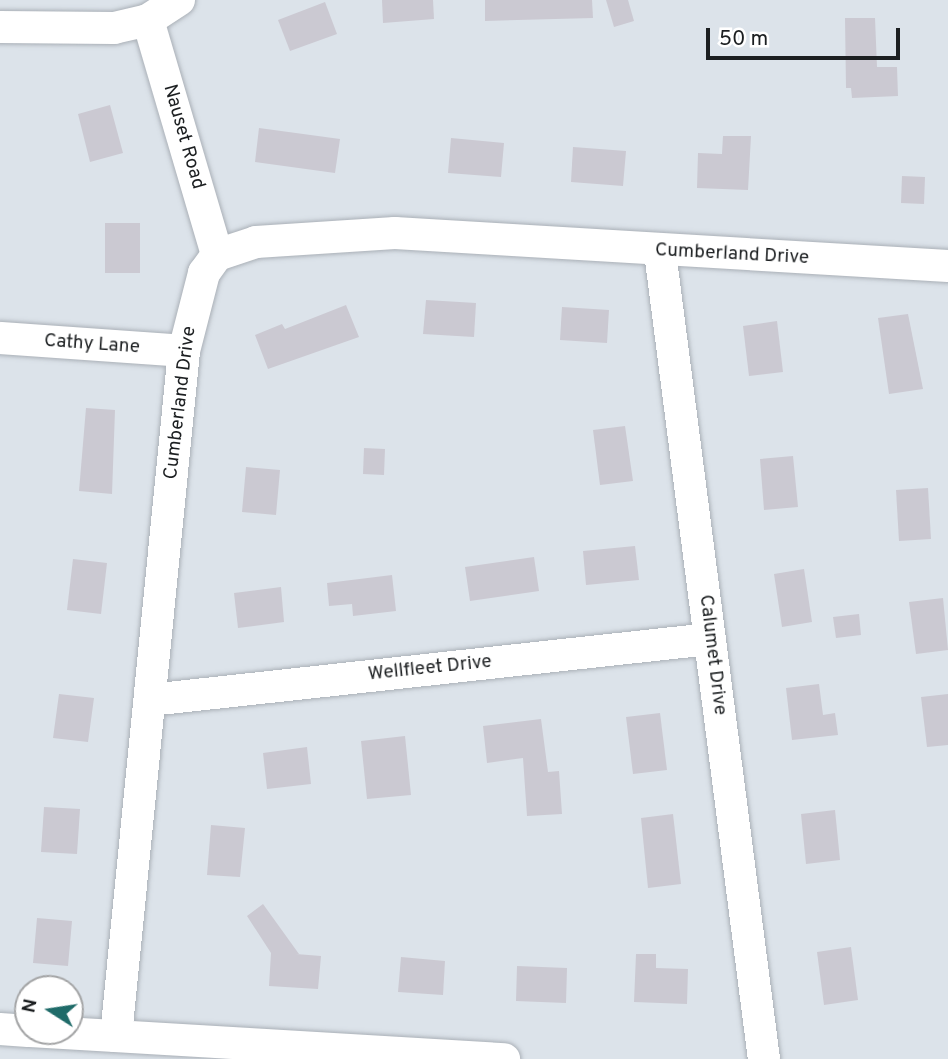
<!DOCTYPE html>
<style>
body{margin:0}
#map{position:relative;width:948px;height:1059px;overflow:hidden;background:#dce3ea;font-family:Overpass,sans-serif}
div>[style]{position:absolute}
.building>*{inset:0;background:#cbc9d2}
.roads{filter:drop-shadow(0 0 2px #aab0b7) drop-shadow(0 0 2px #aab0b7)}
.minor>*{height:32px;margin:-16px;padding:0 16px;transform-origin:16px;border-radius:16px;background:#fff}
span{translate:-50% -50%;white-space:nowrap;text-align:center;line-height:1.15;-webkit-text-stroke:6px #fff;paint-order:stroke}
.street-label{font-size:19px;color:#1c1f21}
.north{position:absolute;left:14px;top:975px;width:70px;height:70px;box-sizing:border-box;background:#fff;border:2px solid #a4a5a6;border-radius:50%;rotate:282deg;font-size:19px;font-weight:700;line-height:28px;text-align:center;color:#1c1f21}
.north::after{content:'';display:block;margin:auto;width:24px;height:32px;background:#1f6b69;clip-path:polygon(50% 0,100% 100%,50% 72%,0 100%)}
.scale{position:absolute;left:706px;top:28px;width:194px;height:32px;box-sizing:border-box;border:4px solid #1c1f21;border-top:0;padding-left:9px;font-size:21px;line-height:24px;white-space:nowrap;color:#1c1f21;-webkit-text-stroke:5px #fff;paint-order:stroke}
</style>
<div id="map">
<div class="building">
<i style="clip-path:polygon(382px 0,433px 0,434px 19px,383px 23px)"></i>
<i style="clip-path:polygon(485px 0,592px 0,593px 18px,485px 21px)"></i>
<i style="clip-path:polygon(606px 0,628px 0,634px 21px,614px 27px)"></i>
<i style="clip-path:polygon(325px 2px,337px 34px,290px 51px,278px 20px)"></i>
<i style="clip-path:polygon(845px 18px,875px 18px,877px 67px,897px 67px,898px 96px,852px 98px,851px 88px,846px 88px)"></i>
<i style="clip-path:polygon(110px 105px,123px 153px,90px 162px,78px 114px)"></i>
<i style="clip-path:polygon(259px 128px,340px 139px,335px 173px,255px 162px)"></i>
<i style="clip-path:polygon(723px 136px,751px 136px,748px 190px,697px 188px,698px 153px,722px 154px)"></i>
<i style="clip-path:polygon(451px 138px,504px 143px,501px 177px,448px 173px)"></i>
<i style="clip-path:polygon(573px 147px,626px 151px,623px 186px,571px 182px)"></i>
<i style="clip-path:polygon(902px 176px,925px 177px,924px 204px,901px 203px)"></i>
<i style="clip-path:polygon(105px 223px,140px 223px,140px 273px,105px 273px)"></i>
<i style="clip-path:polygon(426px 300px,476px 303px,474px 337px,423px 334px)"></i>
<i style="clip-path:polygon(346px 305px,359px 337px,268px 369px,255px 335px,282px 324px,285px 329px)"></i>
<i style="clip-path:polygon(562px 307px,609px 310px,607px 343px,560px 340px)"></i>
<i style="clip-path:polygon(908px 314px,923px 389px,889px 394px,878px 318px)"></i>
<i style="clip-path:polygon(777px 321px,783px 372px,749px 376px,743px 326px)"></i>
<i style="clip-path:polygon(86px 408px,115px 410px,112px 494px,79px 491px)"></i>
<i style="clip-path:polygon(625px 426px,633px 481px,600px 485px,593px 430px)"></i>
<i style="clip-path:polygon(364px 448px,385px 449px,384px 475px,363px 474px)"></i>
<i style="clip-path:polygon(793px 456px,798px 507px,764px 510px,760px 459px)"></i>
<i style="clip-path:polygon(246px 467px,280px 470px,276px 515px,242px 512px)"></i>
<i style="clip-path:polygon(928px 488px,931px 539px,899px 541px,896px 490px)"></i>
<i style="clip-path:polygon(635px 546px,639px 580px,586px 585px,583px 551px)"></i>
<i style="clip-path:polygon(534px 557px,539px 591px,470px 601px,465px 567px)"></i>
<i style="clip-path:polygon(73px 559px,107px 563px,101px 614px,67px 610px)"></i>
<i style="clip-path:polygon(804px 569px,812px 622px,782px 627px,774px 574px)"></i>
<i style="clip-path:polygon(392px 575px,396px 611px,353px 616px,352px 604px,329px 606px,327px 583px)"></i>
<i style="clip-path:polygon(281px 587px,284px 622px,238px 628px,234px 593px)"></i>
<i style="clip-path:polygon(943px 598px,948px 650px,916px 654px,909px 602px)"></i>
<i style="clip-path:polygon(859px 614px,861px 635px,836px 638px,833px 617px)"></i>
<i style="clip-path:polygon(819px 684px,823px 715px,835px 713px,838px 735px,792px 740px,786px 688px)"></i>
<i style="clip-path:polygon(59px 694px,94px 698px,88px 742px,53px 738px)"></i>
<i style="clip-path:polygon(948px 694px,948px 745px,927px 747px,921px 697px)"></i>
<i style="clip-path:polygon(660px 713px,667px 770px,633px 774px,626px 717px)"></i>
<i style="clip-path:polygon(541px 719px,548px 772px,559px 771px,562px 814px,527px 816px,523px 758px,487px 763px,483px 726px)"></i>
<i style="clip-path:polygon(405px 736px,411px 795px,367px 799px,361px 741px)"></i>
<i style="clip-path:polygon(307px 747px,311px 784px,267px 789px,263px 753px)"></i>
<i style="clip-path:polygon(44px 807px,80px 809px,77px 854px,41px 852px)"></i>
<i style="clip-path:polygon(835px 810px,840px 860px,806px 864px,801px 814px)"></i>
<i style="clip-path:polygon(673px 814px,681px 884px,648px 888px,641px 818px)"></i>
<i style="clip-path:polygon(211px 825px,245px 828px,240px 877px,207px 875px)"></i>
<i style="clip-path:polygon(263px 904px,299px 954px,296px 954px,321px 956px,318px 989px,269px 986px,271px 953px,247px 916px)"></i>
<i style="clip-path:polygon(37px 918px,72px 921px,68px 966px,33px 963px)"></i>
<i style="clip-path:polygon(851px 947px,858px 1000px,824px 1005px,817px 952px)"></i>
<i style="clip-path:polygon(636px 954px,656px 954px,656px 968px,688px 969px,687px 1004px,634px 1002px)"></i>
<i style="clip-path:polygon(401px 957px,445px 961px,443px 995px,398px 992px)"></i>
<i style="clip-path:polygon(517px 966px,567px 968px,566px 1003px,516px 1001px)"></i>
</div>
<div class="roads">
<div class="minor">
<i style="left:148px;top:20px;width:245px;rotate:73.6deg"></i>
<i style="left:0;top:27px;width:114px;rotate:0.5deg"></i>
<i style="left:114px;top:28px;width:35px;rotate:-13deg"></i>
<i style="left:148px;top:20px;width:37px;rotate:-33deg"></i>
<i style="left:660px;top:252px;width:814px;rotate:82.66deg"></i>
<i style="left:0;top:338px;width:184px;rotate:4deg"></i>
<i style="left:150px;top:700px;width:563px;rotate:-6.22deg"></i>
<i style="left:0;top:1029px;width:28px;rotate:4deg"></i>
<i style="left:30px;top:1031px;width:475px;rotate:3.4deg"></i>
<i style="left:116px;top:1036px;width:688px;rotate:-84.33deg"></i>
<i style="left:184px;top:351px;width:81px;rotate:-75.6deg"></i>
<i style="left:204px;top:273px;width:22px;rotate:-54deg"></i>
<i style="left:217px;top:255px;width:41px;rotate:-18.4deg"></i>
<i style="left:256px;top:242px;width:139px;rotate:-3.7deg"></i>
<i style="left:395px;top:233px;width:554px;rotate:3.42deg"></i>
</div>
</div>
<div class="street-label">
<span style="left:183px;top:137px;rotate:74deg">Nauset Road</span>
<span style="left:732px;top:255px;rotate:3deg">Cumberland Drive</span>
<span style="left:92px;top:345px;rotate:4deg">Cathy Lane</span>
<span style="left:181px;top:403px;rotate:-83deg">Cumberland Drive</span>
<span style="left:712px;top:655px;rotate:83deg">Calumet Drive</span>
<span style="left:430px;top:669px;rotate:-6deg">Wellfleet Drive</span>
</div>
<div class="north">N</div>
<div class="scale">50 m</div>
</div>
